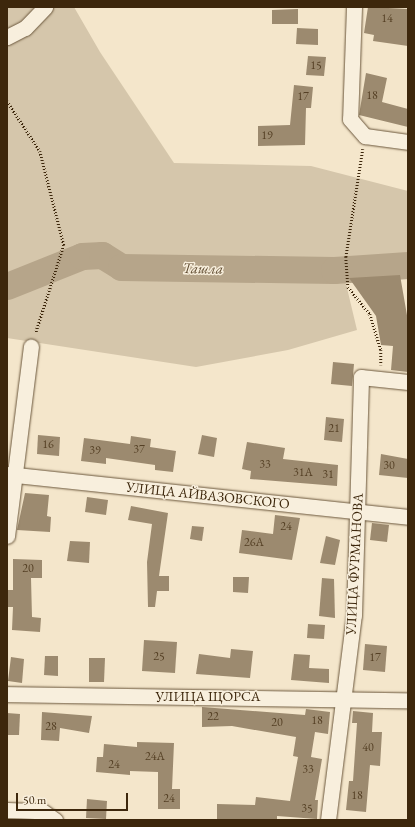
<!DOCTYPE html>
<meta charset="utf-8">
<style>
body{margin:0}
#map{position:relative;width:415px;height:827px;overflow:hidden;background:#f4e6cb;font-family:"EB Garamond",serif}
div>[style]{position:absolute}
.green>*{inset:0;background:#d5c6ab}
.river>*{height:27px;margin:-13.5px;padding:0 13.5px;transform-origin:13.5px;border-radius:13.5px;background:#b6a58a}
.building>*{inset:0;background:#9c8a6f}
.path>*{height:2.5px;margin-top:-1.25px;transform-origin:0;background:repeating-linear-gradient(90deg,#3d270c 0 1px,transparent 0 3px)}
.roads{filter:drop-shadow(0 0 1px #6b573c) drop-shadow(0 0 1px #6b573c)}
.minor>*{height:15px;margin:-7.5px;padding:0 7.5px;transform-origin:7.5px;border-radius:7.5px;background:#f8efdd}
span{translate:-50% -50%;white-space:nowrap;text-align:center;line-height:1.15;-webkit-text-stroke:3px #f8efdd;paint-order:stroke}
.number-label{font-size:12px;color:#554025}
.number-label span{-webkit-text-stroke-width:0}
.street-label{font-size:14px;color:#3d270c}
.water-label{font-size:15px;color:#614d32;font-style:italic}
.frame{position:absolute;inset:0;border:8px solid #3d270c;pointer-events:none}
.scale{position:absolute;left:16px;top:793px;width:112px;height:18px;box-sizing:border-box;border:2px solid #3d270c;border-top:0;padding-left:5px;font-size:12px;line-height:14px;white-space:nowrap;color:#3d270c;-webkit-text-stroke:3px #f8efdd;paint-order:stroke}
</style>
<div id="map">
<div class="green">
<i style="clip-path:polygon(7px 7px,74px 7px,100px 52px,174px 163px,311px 166px,408px 191px,408px 263px,341px 263px,357px 330px,288px 350px,196px 367px,7px 338px)"></i>
</div>
<div class="river">
<i style="left:7px;top:286px;width:81px;rotate:-21.8deg"></i>
<i style="left:82px;top:256px;width:20px;rotate:-3deg"></i>
<i style="left:102px;top:255px;width:22px;rotate:32deg"></i>
<i style="left:121px;top:267px;width:213px;rotate:0.8deg"></i>
<i style="left:334px;top:270px;width:74px;rotate:-3.9deg"></i>
</div>
<div class="building">
<i style="clip-path:polygon(368px 7px,408px 9px,408px 46px,373px 41px,374px 35px,364px 33px)"></i>
<i style="clip-path:polygon(298px 9px,298px 24px,272px 24px,272px 10px)"></i>
<i style="clip-path:polygon(297px 28px,318px 29px,318px 45px,296px 44px)"></i>
<i style="clip-path:polygon(308px 56px,326px 57px,324px 76px,306px 75px)"></i>
<i style="clip-path:polygon(366px 73px,387px 78px,382px 102px,408px 109px,408px 127px,359px 115px)"></i>
<i style="clip-path:polygon(294px 85px,313px 87px,311px 108px,306px 108px,305px 145px,258px 146px,258px 126px,290px 125px)"></i>
<i style="clip-path:polygon(400px 275px,408px 321px,408px 372px,391px 370px,393px 346px,381px 345px,376px 316px,349px 278px)"></i>
<i style="clip-path:polygon(333px 362px,354px 364px,352px 386px,331px 384px)"></i>
<i style="clip-path:polygon(326px 417px,344px 419px,342px 442px,324px 440px)"></i>
<i style="clip-path:polygon(38px 435px,60px 437px,59px 456px,37px 454px)"></i>
<i style="clip-path:polygon(202px 435px,217px 438px,214px 457px,198px 454px)"></i>
<i style="clip-path:polygon(131px 436px,151px 439px,150px 447px,176px 451px,173px 472px,155px 470px,155px 465px,106px 458px,106px 464px,81px 461px,84px 438px,130px 444px)"></i>
<i style="clip-path:polygon(247px 442px,285px 448px,283px 459px,338px 465px,337px 486px,250px 479px,251px 471px,242px 469px)"></i>
<i style="clip-path:polygon(381px 454px,408px 459px,408px 478px,379px 475px)"></i>
<i style="clip-path:polygon(25px 493px,49px 495px,47px 516px,51px 517px,50px 532px,17px 530px)"></i>
<i style="clip-path:polygon(87px 497px,108px 500px,106px 515px,85px 512px)"></i>
<i style="clip-path:polygon(131px 506px,168px 513px,159px 576px,169px 576px,169px 591px,157px 591px,155px 607px,148px 607px,147px 562px,152px 524px,128px 520px)"></i>
<i style="clip-path:polygon(275px 515px,300px 518px,292px 560px,239px 553px,242px 530px,273px 534px)"></i>
<i style="clip-path:polygon(372px 523px,389px 525px,387px 542px,370px 540px)"></i>
<i style="clip-path:polygon(192px 526px,204px 527px,202px 541px,190px 539px)"></i>
<i style="clip-path:polygon(326px 536px,340px 540px,335px 565px,320px 563px)"></i>
<i style="clip-path:polygon(70px 541px,90px 542px,89px 563px,67px 561px)"></i>
<i style="clip-path:polygon(13px 559px,42px 560px,42px 578px,31px 578px,32px 617px,41px 618px,40px 632px,12px 630px,13px 607px,8px 607px,8px 590px,13px 590px)"></i>
<i style="clip-path:polygon(233px 577px,249px 577px,248px 593px,233px 592px)"></i>
<i style="clip-path:polygon(322px 578px,334px 579px,335px 618px,319px 616px)"></i>
<i style="clip-path:polygon(308px 624px,325px 625px,324px 639px,307px 638px)"></i>
<i style="clip-path:polygon(144px 640px,177px 642px,175px 673px,142px 671px)"></i>
<i style="clip-path:polygon(365px 644px,387px 646px,385px 672px,363px 670px)"></i>
<i style="clip-path:polygon(231px 649px,253px 651px,250px 678px,196px 674px,199px 654px,230px 658px)"></i>
<i style="clip-path:polygon(294px 654px,310px 655px,309px 668px,329px 669px,329px 683px,291px 680px)"></i>
<i style="clip-path:polygon(45px 656px,58px 656px,58px 676px,44px 675px)"></i>
<i style="clip-path:polygon(11px 657px,24px 659px,22px 683px,8px 681px)"></i>
<i style="clip-path:polygon(89px 658px,105px 658px,104px 682px,89px 682px)"></i>
<i style="clip-path:polygon(202px 707px,305px 715px,306px 709px,330px 712px,328px 734px,315px 732px,311px 757px,322px 759px,315px 800px,318px 800px,317px 819px,277px 816px,277px 820px,217px 820px,217px 804px,255px 805px,256px 797px,290px 801px,298px 757px,293px 756px,296px 737px,232px 726px,202px 727px)"></i>
<i style="clip-path:polygon(353px 711px,373px 713px,372px 732px,382px 732px,380px 766px,370px 765px,366px 812px,346px 810px,349px 781px,353px 781px,357px 723px,352px 723px)"></i>
<i style="clip-path:polygon(42px 712px,92px 716px,89px 733px,60px 728px,59px 741px,41px 740px)"></i>
<i style="clip-path:polygon(7px 713px,20px 714px,19px 735px,7px 735px)"></i>
<i style="clip-path:polygon(137px 742px,174px 743px,172px 789px,180px 789px,180px 809px,158px 809px,158px 772px,130px 771px,130px 775px,96px 772px,97px 757px,103px 757px,104px 744px,137px 747px)"></i>
<i style="clip-path:polygon(87px 799px,107px 801px,106px 819px,86px 818px)"></i>
</div>
<div class="path">
<i style="left:7px;top:101px;width:60px;rotate:56.6deg"></i>
<i style="left:40px;top:151px;width:97px;rotate:75.7deg"></i>
<i style="left:64px;top:245px;width:92px;rotate:107.7deg"></i>
<i style="left:363px;top:149px;width:109px;rotate:98.9deg"></i>
<i style="left:346px;top:257px;width:30px;rotate:86deg"></i>
<i style="left:348px;top:287px;width:35px;rotate:51deg"></i>
<i style="left:370px;top:314px;width:38px;rotate:73deg"></i>
<i style="left:381px;top:350px;width:15px;rotate:90deg"></i>
</div>
<div class="roads">
<div class="minor">
<i style="left:354px;top:7px;width:112px;rotate:92deg"></i>
<i style="left:350px;top:119px;width:23px;rotate:49deg"></i>
<i style="left:365px;top:136px;width:43px;rotate:7.9deg"></i>
<i style="left:7px;top:37px;width:20px;rotate:-27deg"></i>
<i style="left:25px;top:28px;width:29px;rotate:-46deg"></i>
<i style="left:7px;top:474px;width:403px;rotate:6.1deg"></i>
<i style="left:7px;top:536px;width:191px;rotate:-82.8deg"></i>
<i style="left:7px;top:694px;width:401px;rotate:0.9deg"></i>
<i style="left:7px;top:810px;width:35px;rotate:2deg"></i>
<i style="left:42px;top:811px;width:16px;rotate:35deg"></i>
<i style="left:328px;top:820px;width:207px;rotate:-82.8deg"></i>
<i style="left:354px;top:615px;width:238px;rotate:-88.3deg"></i>
<i style="left:361px;top:377px;width:47px;rotate:6.1deg"></i>
</div>
</div>
<div class="number-label">
<span style="left:387px;top:19px">14</span>
<span style="left:316px;top:66px">15</span>
<span style="left:372px;top:96px">18</span>
<span style="left:303px;top:97px">17</span>
<span style="left:267px;top:136px">19</span>
<span style="left:334px;top:429px">21</span>
<span style="left:48px;top:445px">16</span>
<span style="left:139px;top:450px">37</span>
<span style="left:95px;top:451px">39</span>
<span style="left:265px;top:465px">33</span>
<span style="left:389px;top:466px">30</span>
<span style="left:303px;top:473px">31А</span>
<span style="left:328px;top:475px">31</span>
<span style="left:286px;top:527px">24</span>
<span style="left:254px;top:543px">26А</span>
<span style="left:28px;top:569px">20</span>
<span style="left:159px;top:657px">25</span>
<span style="left:375px;top:658px">17</span>
<span style="left:213px;top:717px">22</span>
<span style="left:317px;top:721px">18</span>
<span style="left:277px;top:723px">20</span>
<span style="left:51px;top:727px">28</span>
<span style="left:368px;top:748px">40</span>
<span style="left:155px;top:757px">24А</span>
<span style="left:114px;top:765px">24</span>
<span style="left:308px;top:770px">33</span>
<span style="left:357px;top:796px">18</span>
<span style="left:169px;top:799px">24</span>
<span style="left:307px;top:809px">35</span>
</div>
<div class="street-label">
<span style="left:208px;top:495px;rotate:6deg">УЛИЦА АЙВАЗОВСКОГО</span>
<span style="left:354px;top:564px;rotate:-87deg">УЛИЦА ФУРМАНОВА</span>
<span style="left:208px;top:696px">УЛИЦА ЩОРСА</span>
</div>
<div class="water-label">
<span style="left:203px;top:268px;rotate:1deg">Ташла</span>
</div>
<div class="frame"></div>
<div class="scale">50 m</div>
</div>
